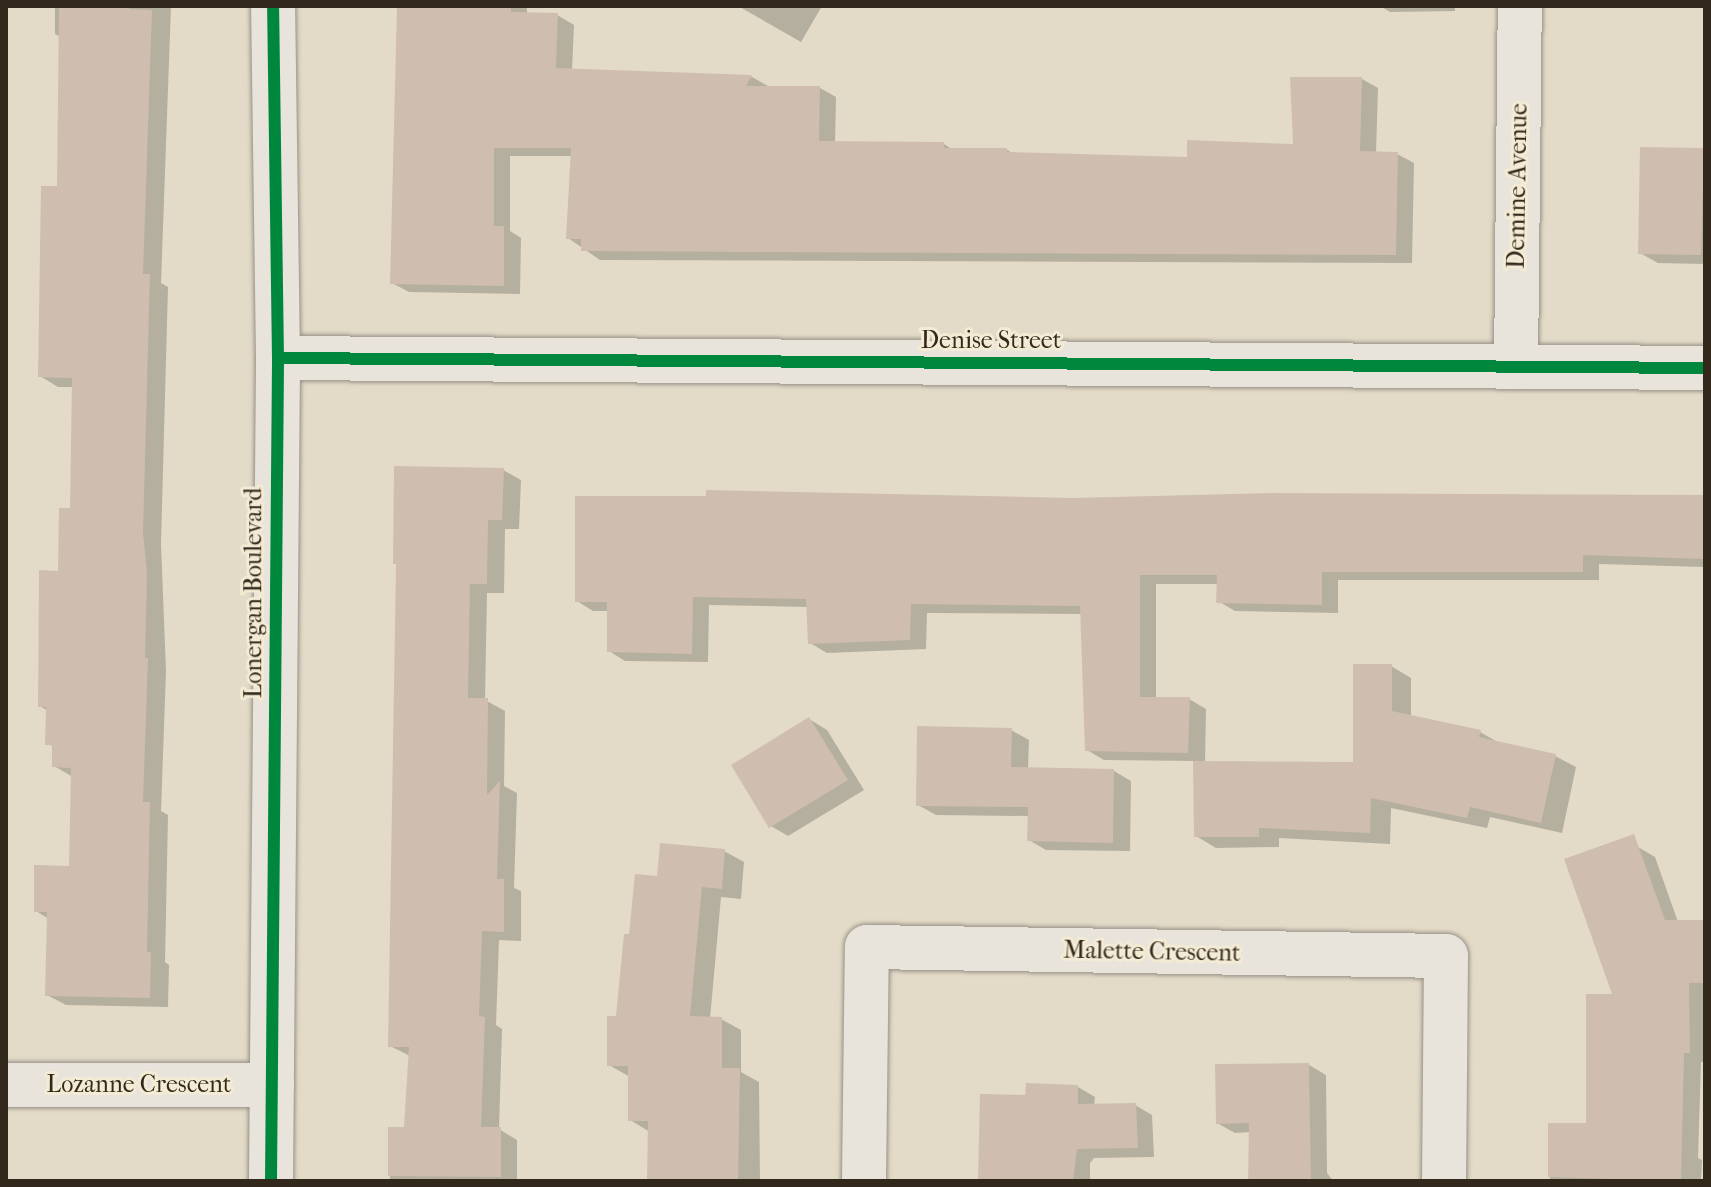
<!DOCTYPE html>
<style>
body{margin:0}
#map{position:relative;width:1711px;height:1187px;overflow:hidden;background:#e3dbc8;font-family:"IM FELL French Canon",serif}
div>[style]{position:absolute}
.shadow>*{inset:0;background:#0003}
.building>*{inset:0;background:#cfbeaf}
.roads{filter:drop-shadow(0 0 2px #979185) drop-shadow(0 0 2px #979185)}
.minor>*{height:44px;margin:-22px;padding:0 22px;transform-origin:22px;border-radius:22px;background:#e9e4db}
.cycleway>*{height:12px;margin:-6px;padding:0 6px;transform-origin:6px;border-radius:6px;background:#00873e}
span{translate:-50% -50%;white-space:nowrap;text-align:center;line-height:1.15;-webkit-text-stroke:6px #f4ebd4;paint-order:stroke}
.street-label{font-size:24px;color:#33281c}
.frame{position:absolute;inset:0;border:8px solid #33281c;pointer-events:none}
</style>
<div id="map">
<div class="shadow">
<i style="clip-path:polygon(55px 6px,171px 6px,161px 283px,168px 287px,161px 544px,166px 671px,161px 811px,168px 815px,165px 962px,169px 965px,168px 1007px,66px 1005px,47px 995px,49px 919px,36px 911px,71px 868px,73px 777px,54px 766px,54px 747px,47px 743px,48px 711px,40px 706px,72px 510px,74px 387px,58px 387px,40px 376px,59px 188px,61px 37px,55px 34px)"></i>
<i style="clip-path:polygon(398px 6px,527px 6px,527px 14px,557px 15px,574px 25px,572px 71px,752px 77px,768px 86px,820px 88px,836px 97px,835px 143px,944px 144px,953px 150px,1007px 150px,1014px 154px,1189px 159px,1295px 146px,1362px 79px,1378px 88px,1376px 153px,1397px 154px,1414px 163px,1412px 263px,600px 260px,568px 238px,572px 156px,510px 156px,510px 231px,521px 238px,520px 294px,409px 292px,392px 283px)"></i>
<i style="clip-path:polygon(738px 6px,822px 6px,801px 42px)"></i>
<i style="clip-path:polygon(1380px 6px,1455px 6px,1455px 11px,1390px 12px)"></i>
<i style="clip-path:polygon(1703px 150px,1705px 264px,1658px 263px,1640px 253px)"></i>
<i style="clip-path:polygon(503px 470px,521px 480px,519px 529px,505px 529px,504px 593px,487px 593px,485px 700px,505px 711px,504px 786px,517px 793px,514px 888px,521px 891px,521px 941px,499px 940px,496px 1025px,502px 1029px,499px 1129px,517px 1140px,517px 1181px,390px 1181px,390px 1129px,406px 1129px,410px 1056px,390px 1046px,398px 564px)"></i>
<i style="clip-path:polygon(1275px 495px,1705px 497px,1705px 567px,1599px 564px,1599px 580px,1338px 580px,1338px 613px,1235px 611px,1218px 601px,1219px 584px,1156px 584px,1156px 699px,1189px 699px,1206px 709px,1205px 763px,1355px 764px,1391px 666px,1411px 678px,1411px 717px,1480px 732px,1501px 744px,1555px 756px,1576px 767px,1562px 833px,1490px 817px,1487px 828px,1391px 808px,1390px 844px,1279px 838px,1279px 847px,1216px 848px,1196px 836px,1195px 761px,1104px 760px,1087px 750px,1082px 614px,927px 613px,926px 649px,827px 653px,810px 643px,808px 607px,709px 605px,708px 662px,625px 661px,609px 651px,609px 611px,593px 611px,577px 601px,1073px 500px)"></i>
<i style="clip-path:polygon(809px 719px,827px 730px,864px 790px,788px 836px,771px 826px)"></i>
<i style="clip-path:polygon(1011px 730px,1029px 740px,1028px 769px,1114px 771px,1131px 781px,1130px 851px,1046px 850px,1029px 840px,1029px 816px,936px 815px,918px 805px)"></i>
<i style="clip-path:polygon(1638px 847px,1655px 857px,1678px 922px,1705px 922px,1705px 1062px,1701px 1062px,1698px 1158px,1702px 1160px,1701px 1181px,1550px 1181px,1550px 1125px,1588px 1125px,1615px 996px)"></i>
<i style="clip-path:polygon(724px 851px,744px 862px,741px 899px,721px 897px,710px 1019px,721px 1019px,741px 1030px,741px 1072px,759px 1082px,760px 1181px,650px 1181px,650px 1132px,630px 1120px,630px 1077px,609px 1065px,631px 936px,659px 878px)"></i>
<i style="clip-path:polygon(1309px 1065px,1326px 1075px,1327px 1173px,1333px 1181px,1250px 1181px,1251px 1132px,1235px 1133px,1217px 1123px)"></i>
<i style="clip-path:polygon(1078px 1087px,1095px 1097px,1094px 1106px,1135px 1105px,1152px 1115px,1154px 1157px,1094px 1158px,1090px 1163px,1090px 1181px,981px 1181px,1027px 1097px)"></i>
</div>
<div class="building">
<i style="clip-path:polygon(59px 6px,130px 6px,129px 9px,152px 10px,143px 274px,150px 274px,143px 532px,147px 573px,145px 658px,148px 658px,143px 802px,150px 802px,147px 952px,151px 952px,150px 998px,45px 996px,47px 912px,34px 912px,34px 865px,69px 866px,71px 768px,52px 767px,52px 745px,45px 745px,46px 707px,38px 707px,39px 570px,58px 571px,59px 508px,70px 508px,72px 378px,38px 377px,41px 186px,57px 186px)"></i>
<i style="clip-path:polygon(397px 6px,511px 6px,511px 12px,558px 13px,556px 68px,752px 75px,746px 86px,820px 86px,819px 141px,944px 142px,944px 148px,1007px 148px,1007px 152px,1187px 157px,1187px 140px,1293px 144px,1290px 77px,1362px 77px,1360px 151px,1398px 152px,1396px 255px,581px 251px,581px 239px,566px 239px,571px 148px,494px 148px,494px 226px,504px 226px,504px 286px,390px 284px)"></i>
<i style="clip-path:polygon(1640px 147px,1704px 148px,1701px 255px,1638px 254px)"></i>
<i style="clip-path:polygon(394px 466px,504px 468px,502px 520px,488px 520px,487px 584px,470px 584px,468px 698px,488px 698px,487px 795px,500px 781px,497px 879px,504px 879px,504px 932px,482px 931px,479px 1016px,485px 1017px,481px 1127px,501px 1127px,501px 1177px,388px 1176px,388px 1127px,404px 1127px,409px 1047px,388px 1047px,396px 564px,393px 564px)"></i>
<i style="clip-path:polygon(706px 490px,1073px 498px,1275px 493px,1705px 495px,1704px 559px,1583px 555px,1583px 572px,1322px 572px,1322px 605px,1216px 603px,1217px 575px,1140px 575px,1140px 697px,1190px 697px,1188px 753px,1085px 751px,1080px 606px,911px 604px,910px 640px,808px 644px,806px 599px,693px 597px,692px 654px,607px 652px,607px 602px,575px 602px,575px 496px,706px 496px)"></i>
<i style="clip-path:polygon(1353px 664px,1392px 664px,1392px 711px,1481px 730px,1479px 737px,1556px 754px,1541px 823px,1470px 807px,1467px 818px,1371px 798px,1370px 833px,1259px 828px,1259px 837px,1194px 837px,1193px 761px,1353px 762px)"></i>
<i style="clip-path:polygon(809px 717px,848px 780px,769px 828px,731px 765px)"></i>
<i style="clip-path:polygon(917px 726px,1012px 728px,1011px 767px,1114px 769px,1113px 843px,1027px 841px,1028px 807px,916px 806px)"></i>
<i style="clip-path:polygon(1634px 834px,1665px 920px,1705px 920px,1705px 983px,1689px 983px,1690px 1053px,1684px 1053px,1681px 1181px,1548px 1177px,1548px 1123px,1586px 1123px,1586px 994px,1612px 994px,1564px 859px)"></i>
<i style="clip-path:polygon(660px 843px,725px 849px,722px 889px,702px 887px,690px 1016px,722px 1017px,722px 1068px,740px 1068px,738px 1181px,647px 1181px,648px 1121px,628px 1121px,628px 1066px,607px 1066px,607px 1016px,616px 1016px,624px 934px,629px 934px,635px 874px,657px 876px)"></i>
<i style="clip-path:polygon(1309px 1063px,1311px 1181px,1248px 1181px,1249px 1123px,1216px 1124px,1215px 1064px)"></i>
<i style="clip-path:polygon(1026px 1083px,1078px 1085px,1078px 1104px,1136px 1103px,1138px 1148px,1077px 1149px,1073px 1181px,978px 1181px,980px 1094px,1025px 1095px)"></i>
</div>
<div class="roads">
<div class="minor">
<i style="left:278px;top:358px;width:1427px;rotate:0.4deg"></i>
<i style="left:1516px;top:367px;width:361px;rotate:-89.4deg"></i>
<i style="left:6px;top:1085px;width:266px"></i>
<i style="left:271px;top:1181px;width:823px;rotate:-89.51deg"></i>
<i style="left:278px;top:358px;width:352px;rotate:-90.8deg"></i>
<i style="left:864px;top:1181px;width:234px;rotate:-89.3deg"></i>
<i style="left:867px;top:947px;width:579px;rotate:0.89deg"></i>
<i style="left:1446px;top:956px;width:225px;rotate:90.5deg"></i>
</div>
</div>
<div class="cycleway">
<i style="left:278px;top:358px;width:1427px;rotate:0.4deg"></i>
<i style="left:271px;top:1181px;width:823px;rotate:-89.51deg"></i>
<i style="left:278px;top:358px;width:352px;rotate:-90.8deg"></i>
</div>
<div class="street-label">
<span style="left:1518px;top:186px;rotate:-89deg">Demine Avenue</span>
<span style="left:991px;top:341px">Denise Street</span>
<span style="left:254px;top:593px;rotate:-90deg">Lonergan Boulevard</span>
<span style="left:1152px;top:952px;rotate:1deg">Malette Crescent</span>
<span style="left:139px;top:1085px">Lozanne Crescent</span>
</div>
<div class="frame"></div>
</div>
